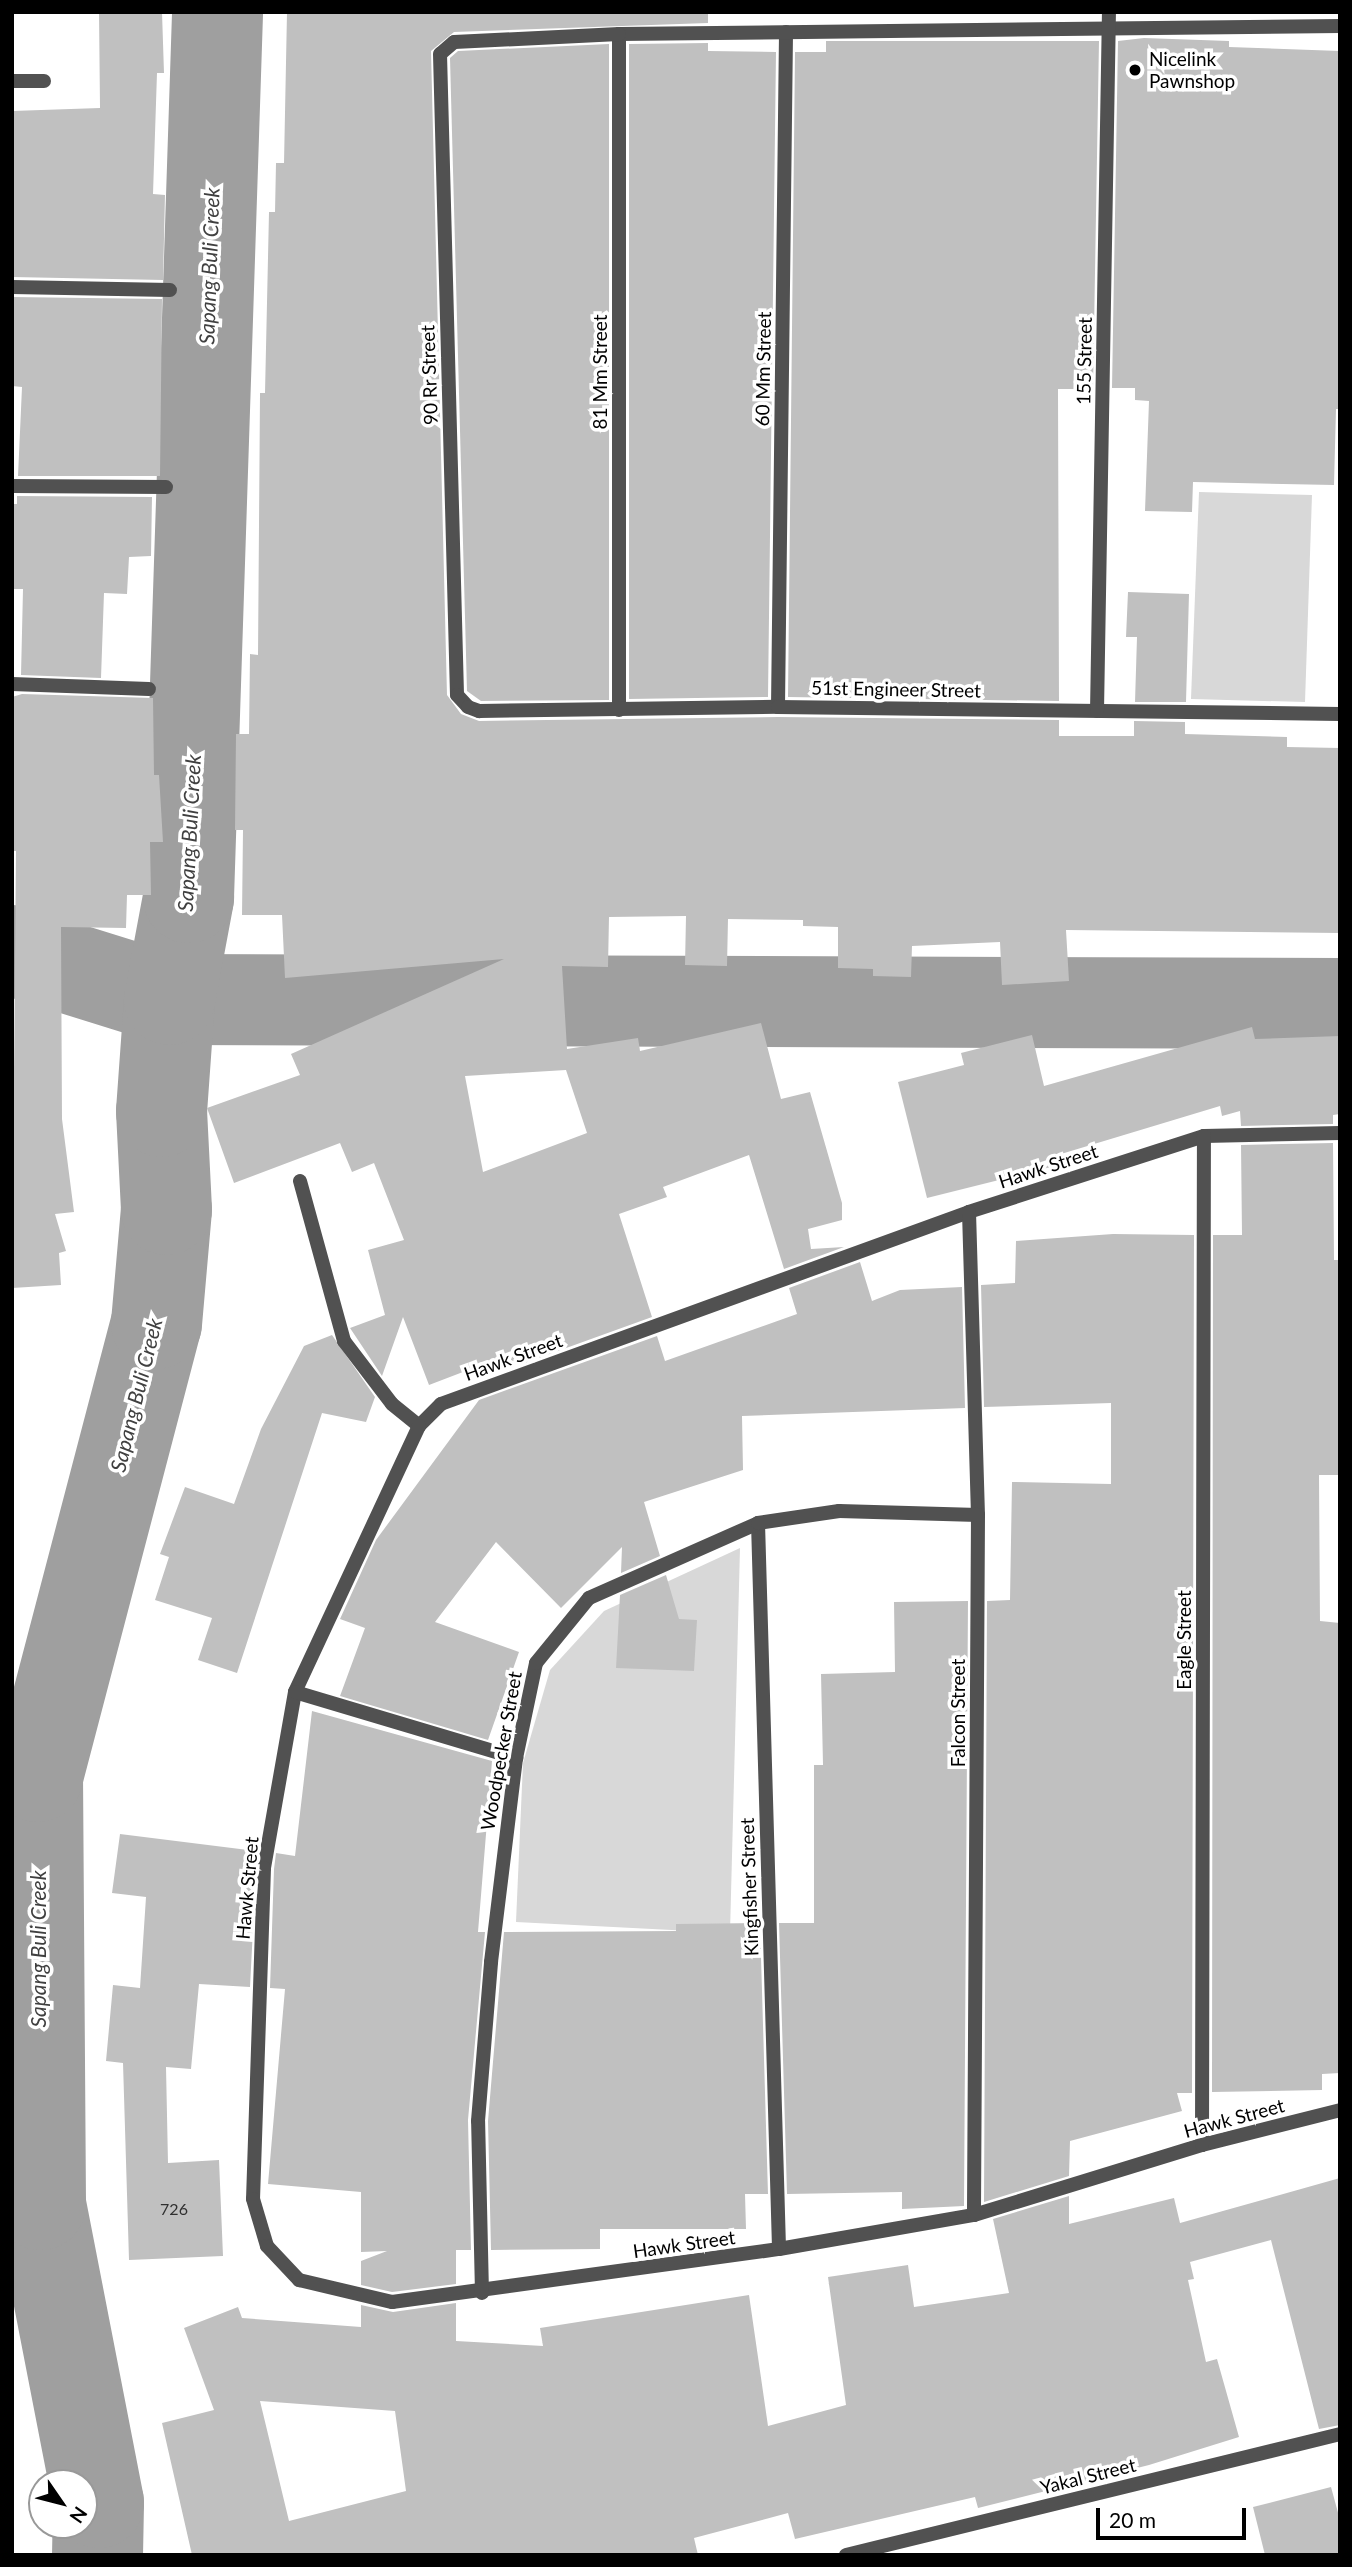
<!DOCTYPE html>
<style>
body{margin:0}
#map{position:relative;width:1352px;height:2567px;overflow:hidden;background:#fff;font-family:Lato,sans-serif}
div>[style]{position:absolute}
.green>*{inset:0;background:#d8d8d8}
.river>*{height:91px;margin:-45.5px;padding:0 45.5px;transform-origin:45.5px;border-radius:45.5px;background:#9f9f9f}
.building>*{inset:0;background:#c0c0c0}
.service>*{height:14px;margin:-7px;padding:0 7px;transform-origin:7px;border-radius:7px;background:#515151}
.minor>*{height:14px;margin:-7px;padding:0 7px;transform-origin:7px;border-radius:7px;background:#515151}
.dots>*{width:19px;height:19px;translate:-50% -50%;box-sizing:border-box;border:4px solid #fff;border-radius:50%}
span{translate:-50% -50%;white-space:nowrap;text-align:center;line-height:1.15;-webkit-text-stroke:7px #fff;paint-order:stroke}
.number-label{font-size:16px;color:#303030}
.number-label span{-webkit-text-stroke-width:0}
.poi-label{font-size:19px;color:#000}
.left{translate:0 -50%;text-align:left}
.street-label{font-size:19px;color:#000}
.water-label{font-size:21px;color:#404040;font-style:italic}
.frame{position:absolute;inset:0;border:14px solid #000;pointer-events:none}
.north{position:absolute;left:28px;top:2469px;width:70px;height:70px;box-sizing:border-box;background:#fff;border:2px solid #999;border-radius:50%;rotate:125deg;font-size:19px;font-weight:700;line-height:28px;text-align:center;color:#000}
.north::after{content:'';display:block;margin:auto;width:24px;height:32px;background:#000;clip-path:polygon(50% 0,100% 100%,50% 72%,0 100%)}
.scale{position:absolute;left:1096px;top:2508px;width:150px;height:32px;box-sizing:border-box;border:4px solid #000;border-top:0;padding-left:9px;font-size:21px;line-height:24px;white-space:nowrap;color:#000;-webkit-text-stroke:5px #fff;paint-order:stroke}
</style>
<div id="map">
<div class="green">
<i style="clip-path:polygon(1199px 492px,1312px 495px,1305px 702px,1191px 699px)"></i>
<i style="clip-path:polygon(740px 1548px,730px 1933px,516px 1922px,523px 1763px,550px 1670px,604px 1611px)"></i>
</div>
<div class="river">
<i style="left:12px;top:950px;width:164px;rotate:17.3deg"></i>
<i style="left:169px;top:999px;width:1171px;rotate:0.2deg"></i>
<i style="left:97px;top:2555px;width:53px;rotate:-88.9deg"></i>
<i style="left:98px;top:2502px;width:304px;rotate:-101deg"></i>
<i style="left:40px;top:2204px;width:428px;rotate:-90.4deg"></i>
<i style="left:37px;top:1776px;width:468px;rotate:-75.3deg"></i>
<i style="left:156px;top:1323px;width:114px;rotate:-85deg"></i>
<i style="left:166px;top:1209px;width:98px;rotate:-92.9deg"></i>
<i style="left:161px;top:1111px;width:112px;rotate:-85.9deg"></i>
<i style="left:169px;top:999px;width:104px;rotate:-79.4deg"></i>
<i style="left:188px;top:897px;width:885px;rotate:-88.12deg"></i>
</div>
<div class="building">
<i style="clip-path:polygon(99px 12px,162px 12px,164px 73px,157px 73px,153px 194px,165px 195px,163px 280px,12px 277px,12px 111px,100px 108px)"></i>
<i style="clip-path:polygon(evenodd,287px 12px,708px 12px,708px 23px,454px 32px,431px 51px,447px 695px,461px 714px,479px 721px,778px 717px,1059px 720px,1059px 736px,1134px 736px,1134px 721px,1185px 722px,1185px 734px,1287px 737px,1287px 747px,1340px 748px,1340px 933px,1066px 930px,1069px 981px,1002px 985px,1000px 942px,912px 946px,911px 977px,873px 976px,873px 969px,838px 968px,838px 927px,803px 926px,803px 920px,728px 919px,727px 966px,685px 965px,686px 916px,609px 917px,608px 967px,562px 966px,567px 1049px,638px 1038px,640px 1051px,761px 1023px,781px 1099px,810px 1092px,842px 1203px,842px 1220px,808px 1229px,811px 1249px,844px 1247px,784px 1269px,749px 1155px,663px 1187px,667px 1197px,619px 1214px,652px 1317px,500px 1372px,515px 1352px,429px 1385px,403px 1317px,382px 1376px,350px 1328px,385px 1315px,368px 1250px,404px 1240px,374px 1163px,352px 1172px,340px 1143px,234px 1183px,207px 1108px,300px 1075px,291px 1054px,504px 959px,285px 978px,282px 915px,242px 915px,243px 830px,235px 830px,236px 734px,249px 734px,250px 654px,258px 655px,260px 393px,265px 393px,269px 212px,275px 212px,276px 163px,284px 163px,287px 12px,566px 1070px,587px 1133px,483px 1172px,465px 1076px,566px 1070px)"></i>
<i style="clip-path:polygon(1144px 38px,1229px 41px,1229px 47px,1340px 51px,1340px 409px,1336px 409px,1334px 485px,1193px 482px,1192px 512px,1145px 511px,1149px 401px,1135px 400px,1135px 388px,1112px 388px,1118px 41px)"></i>
<i style="clip-path:polygon(826px 41px,1099px 41px,1093px 389px,1058px 389px,1059px 701px,788px 697px,795px 52px,826px 52px)"></i>
<i style="clip-path:polygon(708px 43px,708px 51px,776px 52px,768px 697px,629px 699px,629px 44px)"></i>
<i style="clip-path:polygon(609px 44px,609px 700px,481px 701px,467px 691px,450px 58px,458px 51px)"></i>
<i style="clip-path:polygon(12px 297px,162px 299px,160px 476px,18px 476px,22px 387px,12px 386px)"></i>
<i style="clip-path:polygon(17px 496px,152px 497px,151px 556px,129px 557px,127px 594px,104px 593px,101px 678px,21px 675px,23px 589px,12px 589px,12px 504px,17px 504px)"></i>
<i style="clip-path:polygon(1128px 592px,1189px 594px,1186px 702px,1135px 702px,1137px 637px,1126px 637px)"></i>
<i style="clip-path:polygon(22px 694px,153px 698px,154px 775px,159px 775px,163px 842px,150px 842px,151px 895px,127px 895px,126px 928px,61px 927px,62px 1119px,74px 1212px,55px 1214px,66px 1251px,59px 1253px,61px 1285px,12px 1288px,16px 851px,12px 851px,12px 697px)"></i>
<i style="clip-path:polygon(1252px 1027px,1255px 1039px,1340px 1036px,1340px 1114px,1333px 1115px,1333px 1124px,1241px 1126px,1240px 1111px,1222px 1116px,1220px 1106px,1061px 1154px,1063px 1164px,927px 1198px,898px 1082px,964px 1065px,961px 1053px,1032px 1035px,1044px 1086px)"></i>
<i style="clip-path:polygon(1333px 1143px,1334px 1260px,1340px 1260px,1340px 1475px,1319px 1475px,1320px 1621px,1340px 1623px,1340px 2073px,1322px 2074px,1322px 2090px,1212px 2092px,1213px 1235px,1242px 1235px,1241px 1145px)"></i>
<i style="clip-path:polygon(1113px 1234px,1194px 1235px,1192px 2093px,1177px 2093px,1182px 2111px,1070px 2141px,1069px 2176px,984px 2202px,987px 1601px,1010px 1600px,1012px 1482px,1111px 1484px,1111px 1403px,984px 1407px,981px 1285px,1015px 1283px,1016px 1241px)"></i>
<i style="clip-path:polygon(860px 1262px,872px 1301px,900px 1290px,962px 1287px,965px 1408px,742px 1416px,743px 1470px,644px 1502px,660px 1556px,621px 1573px,622px 1547px,561px 1608px,496px 1542px,435px 1622px,519px 1652px,488px 1740px,340px 1696px,365px 1628px,340px 1619px,376px 1540px,479px 1400px,657px 1336px,665px 1361px,797px 1314px,789px 1288px)"></i>
<i style="clip-path:polygon(332px 1335px,375px 1397px,366px 1422px,322px 1413px,237px 1673px,198px 1660px,212px 1618px,155px 1600px,169px 1557px,160px 1554px,185px 1487px,234px 1504px,261px 1429px,304px 1346px)"></i>
<i style="clip-path:polygon(666px 1575px,679px 1619px,697px 1620px,694px 1671px,616px 1668px,620px 1595px)"></i>
<i style="clip-path:polygon(968px 1601px,964px 2206px,902px 2209px,902px 2192px,787px 2194px,779px 1923px,814px 1923px,814px 1765px,823px 1765px,821px 1674px,895px 1672px,894px 1602px)"></i>
<i style="clip-path:polygon(312px 1711px,492px 1761px,478px 1932px,485px 1932px,468px 2120px,471px 2250px,456px 2250px,456px 2284px,392px 2292px,361px 2285px,361px 2261px,387px 2251px,361px 2252px,361px 2192px,268px 2184px,285px 1989px,270px 1988px,274px 1869px,276px 1853px,295px 1856px)"></i>
<i style="clip-path:polygon(120px 1834px,257px 1851px,250px 1987px,199px 1984px,191px 2069px,166px 2067px,168px 2163px,219px 2160px,223px 2256px,129px 2260px,123px 2063px,106px 2061px,113px 1985px,140px 1988px,146px 1897px,112px 1893px)"></i>
<i style="clip-path:polygon(760px 1923px,768px 2194px,745px 2194px,746px 2229px,600px 2229px,600px 2249px,491px 2250px,488px 2121px,504px 1932px,676px 1931px,676px 1924px)"></i>
<i style="clip-path:polygon(evenodd,1340px 2178px,1340px 2425px,1319px 2429px,1271px 2240px,1190px 2262px,1194px 2279px,1188px 2280px,1206px 2362px,1217px 2359px,1239px 2437px,1149px 2465px,978px 2508px,975px 2497px,795px 2539px,788px 2513px,694px 2538px,698px 2555px,192px 2555px,162px 2423px,214px 2410px,184px 2328px,238px 2307px,242px 2318px,361px 2327px,361px 2305px,393px 2312px,456px 2303px,456px 2341px,543px 2346px,540px 2328px,749px 2295px,768px 2426px,846px 2405px,828px 2277px,908px 2265px,914px 2307px,1009px 2293px,993px 2219px,1069px 2196px,1069px 2224px,1174px 2198px,1180px 2223px,1340px 2178px,260px 2401px,395px 2411px,406px 2491px,289px 2521px,260px 2401px)"></i>
<i style="clip-path:polygon(1331px 2487px,1340px 2520px,1340px 2555px,1265px 2555px,1253px 2507px)"></i>
</div>
<div class="service">
<i style="left:12px;top:684px;width:137px;rotate:2.1deg"></i>
<i style="left:778px;top:707px;width:675px;rotate:-89.32deg"></i>
<i style="left:619px;top:710px;width:676px;rotate:-90deg"></i>
<i style="left:300px;top:1181px;width:166px;rotate:74.6deg"></i>
<i style="left:344px;top:1341px;width:79px;rotate:52.7deg"></i>
<i style="left:392px;top:1404px;width:35px;rotate:39deg"></i>
</div>
<div class="minor">
<i style="left:1340px;top:26px;width:721px;rotate:179.36deg"></i>
<i style="left:619px;top:34px;width:165px;rotate:177.2deg"></i>
<i style="left:454px;top:42px;width:18px;rotate:139deg"></i>
<i style="left:440px;top:54px;width:641px;rotate:88.48deg"></i>
<i style="left:457px;top:695px;width:16px;rotate:47deg"></i>
<i style="left:468px;top:707px;width:12px;rotate:20deg"></i>
<i style="left:479px;top:711px;width:299px;rotate:-0.8deg"></i>
<i style="left:778px;top:707px;width:562px;rotate:0.71deg"></i>
<i style="left:12px;top:81px;width:32px"></i>
<i style="left:12px;top:287px;width:158px;rotate:1.1deg"></i>
<i style="left:12px;top:486px;width:154px;rotate:0.4deg"></i>
<i style="left:1097px;top:711px;width:699px;rotate:-89.02deg"></i>
<i style="left:1340px;top:1133px;width:136px;rotate:178.7deg"></i>
<i style="left:1204px;top:1136px;width:247px;rotate:162.1deg"></i>
<i style="left:969px;top:1212px;width:562px;rotate:160.02deg"></i>
<i style="left:441px;top:1404px;width:31px;rotate:135deg"></i>
<i style="left:419px;top:1426px;width:293px;rotate:115deg"></i>
<i style="left:295px;top:1692px;width:179px;rotate:100deg"></i>
<i style="left:264px;top:1868px;width:331px;rotate:91.9deg"></i>
<i style="left:253px;top:2199px;width:49px;rotate:73.4deg"></i>
<i style="left:267px;top:2246px;width:47px;rotate:46.7deg"></i>
<i style="left:299px;top:2280px;width:96px;rotate:13.3deg"></i>
<i style="left:392px;top:2302px;width:391px;rotate:-7.8deg"></i>
<i style="left:779px;top:2249px;width:198px;rotate:-9.9deg"></i>
<i style="left:974px;top:2215px;width:239px;rotate:-17.1deg"></i>
<i style="left:1202px;top:2145px;width:142px;rotate:-14.2deg"></i>
<i style="left:969px;top:1212px;width:303px;rotate:88.3deg"></i>
<i style="left:978px;top:1515px;width:700px;rotate:90.33deg"></i>
<i style="left:758px;top:1523px;width:726px;rotate:88.34deg"></i>
<i style="left:295px;top:1692px;width:231px;rotate:16.6deg"></i>
<i style="left:1202px;top:2145px;width:1009px;rotate:-89.89deg"></i>
<i style="left:482px;top:2293px;width:172px;rotate:-91.3deg"></i>
<i style="left:478px;top:2121px;width:160px;rotate:-85.3deg"></i>
<i style="left:491px;top:1962px;width:206px;rotate:-83deg"></i>
<i style="left:516px;top:1758px;width:97px;rotate:-78.1deg"></i>
<i style="left:536px;top:1663px;width:84px;rotate:-50.8deg"></i>
<i style="left:589px;top:1598px;width:185px;rotate:-23.9deg"></i>
<i style="left:758px;top:1523px;width:82px;rotate:-8.4deg"></i>
<i style="left:839px;top:1511px;width:139px;rotate:1.6deg"></i>
<i style="left:846px;top:2555px;width:509px;rotate:-13.76deg"></i>
</div>
<div class="dots">
<i style="left:1135px;top:70px;background:#000"></i>
</div>
<div class="number-label">
<span style="left:174px;top:2209px">726</span>
</div>
<div class="poi-label">
<span class="left" style="left:1149px;top:70px">Nicelink<br>Pawnshop</span>
</div>
<div class="street-label">
<span style="left:1084px;top:361px;rotate:-89deg">155 Street</span>
<span style="left:763px;top:369px;rotate:-89deg">60 Mm Street</span>
<span style="left:600px;top:372px;rotate:-90deg">81 Mm Street</span>
<span style="left:429px;top:375px;rotate:-92deg">90 Rr Street</span>
<span style="left:896px;top:689px;rotate:1deg">51st Engineer Street</span>
<span style="left:1048px;top:1166px;rotate:-18deg">Hawk Street</span>
<span style="left:513px;top:1357px;rotate:-20deg">Hawk Street</span>
<span style="left:1184px;top:1640px;rotate:-90deg">Eagle Street</span>
<span style="left:958px;top:1713px;rotate:-90deg">Falcon Street</span>
<span style="left:501px;top:1751px;rotate:-80deg">Woodpecker Street</span>
<span style="left:749px;top:1887px;rotate:-92deg">Kingfisher Street</span>
<span style="left:247px;top:1888px;rotate:-85deg">Hawk Street</span>
<span style="left:1234px;top:2118px;rotate:-15deg">Hawk Street</span>
<span style="left:684px;top:2244px;rotate:-8deg">Hawk Street</span>
<span style="left:1088px;top:2476px;rotate:-14deg">Yakal Street</span>
</div>
<div class="water-label">
<span style="left:209px;top:266px;rotate:-88deg">Sapang Buli Creek</span>
<span style="left:189px;top:833px;rotate:-87deg">Sapang Buli Creek</span>
<span style="left:136px;top:1395px;rotate:-76deg">Sapang Buli Creek</span>
<span style="left:38px;top:1949px;rotate:-90deg">Sapang Buli Creek</span>
</div>
<div class="frame"></div>
<div class="north">N</div>
<div class="scale">20 m</div>
</div>
